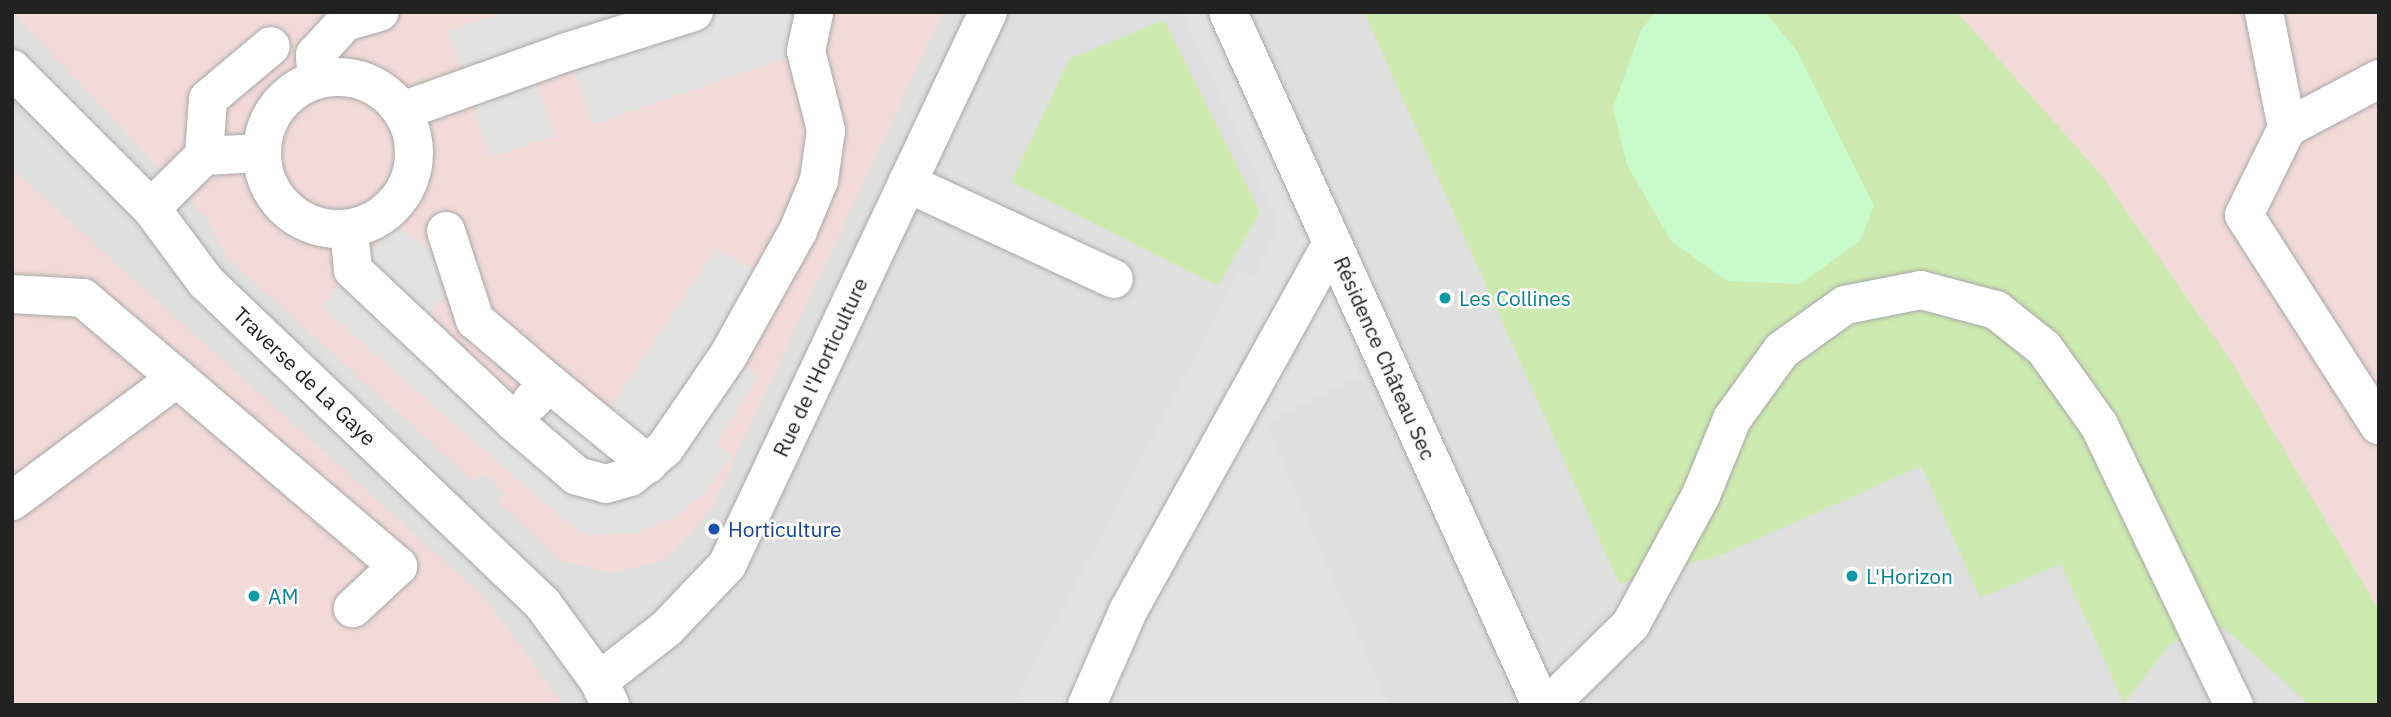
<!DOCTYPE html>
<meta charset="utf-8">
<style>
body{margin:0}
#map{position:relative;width:2391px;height:717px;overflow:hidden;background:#f2efe9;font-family:"IBM Plex Sans",sans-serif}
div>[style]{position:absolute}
.residential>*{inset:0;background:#e0dfdf}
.commercial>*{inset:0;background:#f2dad9}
.grass>*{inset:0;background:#cdebb0}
.park>*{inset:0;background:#c8facc}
.parking>*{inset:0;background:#e2e2e2}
.roads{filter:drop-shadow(0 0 2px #a9a9a9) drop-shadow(0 0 2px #a9a9a9)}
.minor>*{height:38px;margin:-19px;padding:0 19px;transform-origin:19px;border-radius:19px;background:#fff}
.minor>.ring{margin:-19px;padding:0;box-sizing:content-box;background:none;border:38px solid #fff;border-radius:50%}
.dots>*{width:19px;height:19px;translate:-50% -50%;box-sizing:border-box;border:4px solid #fff;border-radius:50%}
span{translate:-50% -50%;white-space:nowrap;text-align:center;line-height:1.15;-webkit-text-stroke:5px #fff;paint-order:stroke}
.culture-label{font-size:21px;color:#0d838f}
.left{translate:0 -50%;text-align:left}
.street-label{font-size:21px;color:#222}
.transit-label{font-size:21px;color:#164399}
.frame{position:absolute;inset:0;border:14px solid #222;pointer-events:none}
</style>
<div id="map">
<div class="residential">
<i style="clip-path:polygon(12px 12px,2379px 12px,2379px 705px,12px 705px)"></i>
</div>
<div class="commercial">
<i style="clip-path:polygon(12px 12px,943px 12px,710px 511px,666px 560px,612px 573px,559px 560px,499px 502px,504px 493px,485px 474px,473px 481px,227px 258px,207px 219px)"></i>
<i style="clip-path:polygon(1957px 12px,2379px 12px,2379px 610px,2229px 358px,2101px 175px)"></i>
<i style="clip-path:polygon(12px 169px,485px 598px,563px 705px,12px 705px)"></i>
</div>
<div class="grass">
<i style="clip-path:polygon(1364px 12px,1957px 12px,2101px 175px,2229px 358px,2379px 610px,2379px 705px,2310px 705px,2224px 628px,2170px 644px,2124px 704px,2061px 564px,1980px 598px,1921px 466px,1724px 554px,1619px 584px)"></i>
<i style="clip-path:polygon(1164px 20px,1260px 212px,1218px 286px,1011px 182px,1069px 59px)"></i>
</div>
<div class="park">
<i style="clip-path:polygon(1656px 12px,1765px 12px,1797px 51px,1874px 206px,1860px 241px,1800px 284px,1727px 281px,1671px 241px,1627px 165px,1613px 108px,1641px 30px)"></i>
</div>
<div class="parking">
<i style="clip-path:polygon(505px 12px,814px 12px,806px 51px,593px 124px,567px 52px,530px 66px,555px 136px,490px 157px,448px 31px)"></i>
<i style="clip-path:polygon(1182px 12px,1228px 12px,1335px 244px,1359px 376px,1266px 424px,1388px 705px,1013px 705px,1239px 272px,1254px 275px,1279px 224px)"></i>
<i style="clip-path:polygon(395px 224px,434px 252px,444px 297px,416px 328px,513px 420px,549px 383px,648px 464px,665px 448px,609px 410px,716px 249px,772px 281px,728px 355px,758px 376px,716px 443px,731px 456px,703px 495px,674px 517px,636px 533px,588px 536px,554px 512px,321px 306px)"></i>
</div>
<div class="roads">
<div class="minor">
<i style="left:1228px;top:12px;width:760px;rotate:65.69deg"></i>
<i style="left:2264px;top:12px;width:118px;rotate:78.8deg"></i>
<i style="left:12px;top:69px;width:197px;rotate:45deg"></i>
<i style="left:151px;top:208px;width:92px;rotate:53.4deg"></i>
<i style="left:206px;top:282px;width:465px;rotate:43.7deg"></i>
<i style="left:542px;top:603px;width:97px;rotate:53.8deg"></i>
<i style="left:599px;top:681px;width:26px;rotate:65deg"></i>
<i class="ring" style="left:262px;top:77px;width:114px;height:114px"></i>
<i style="left:2379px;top:79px;width:104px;rotate:152deg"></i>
<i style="left:2287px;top:128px;width:97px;rotate:116.3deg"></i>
<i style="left:2244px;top:215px;width:250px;rotate:57.3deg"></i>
<i style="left:317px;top:80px;width:25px;rotate:-95deg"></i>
<i style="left:315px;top:55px;width:45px;rotate:-47.7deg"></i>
<i style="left:345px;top:22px;width:36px;rotate:-16deg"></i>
<i style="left:402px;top:111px;width:175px;rotate:-19.7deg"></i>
<i style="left:567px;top:52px;width:133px;rotate:-17.5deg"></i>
<i style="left:204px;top:156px;width:57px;rotate:-86deg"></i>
<i style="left:208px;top:99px;width:82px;rotate:-40.1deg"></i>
<i style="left:907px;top:183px;width:228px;rotate:24.9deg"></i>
<i style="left:151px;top:208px;width:74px;rotate:-44.5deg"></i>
<i style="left:204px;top:156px;width:57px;rotate:-3deg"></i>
<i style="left:349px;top:229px;width:41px;rotate:84.4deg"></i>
<i style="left:353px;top:270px;width:220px;rotate:43.3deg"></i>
<i style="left:513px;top:421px;width:84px;rotate:40.7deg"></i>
<i style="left:577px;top:476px;width:30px;rotate:15deg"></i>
<i style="left:606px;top:484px;width:25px;rotate:-16deg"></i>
<i style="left:630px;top:477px;width:45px;rotate:-39.6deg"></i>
<i style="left:665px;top:448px;width:112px;rotate:-55.6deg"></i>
<i style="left:728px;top:356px;width:143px;rotate:-60.8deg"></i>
<i style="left:798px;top:231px;width:55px;rotate:-67.6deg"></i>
<i style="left:819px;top:180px;width:50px;rotate:-82deg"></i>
<i style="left:826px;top:130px;width:81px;rotate:-104.2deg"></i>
<i style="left:806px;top:51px;width:40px;rotate:-78deg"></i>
<i style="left:446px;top:231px;width:94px;rotate:72deg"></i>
<i style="left:475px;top:320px;width:97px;rotate:40.4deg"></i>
<i style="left:12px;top:294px;width:71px;rotate:3.2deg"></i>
<i style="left:83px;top:298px;width:414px;rotate:40.4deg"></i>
<i style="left:398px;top:566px;width:62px;rotate:137deg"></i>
<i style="left:531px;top:402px;width:26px;rotate:-47deg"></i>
<i style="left:549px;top:383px;width:128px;rotate:39.3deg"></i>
<i style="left:12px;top:501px;width:206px;rotate:-36.7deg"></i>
<i style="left:599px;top:681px;width:86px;rotate:-37.9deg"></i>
<i style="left:667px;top:628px;width:87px;rotate:-46.4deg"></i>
<i style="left:727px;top:565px;width:611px;rotate:-64.73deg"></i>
<i style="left:1087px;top:705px;width:103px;rotate:-66.4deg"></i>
<i style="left:1128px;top:611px;width:421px;rotate:-61deg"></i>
<i style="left:1549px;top:705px;width:115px;rotate:-44.6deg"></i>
<i style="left:1631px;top:624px;width:147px;rotate:-61.5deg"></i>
<i style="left:1701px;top:495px;width:82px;rotate:-67.8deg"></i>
<i style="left:1732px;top:419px;width:85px;rotate:-54.1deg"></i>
<i style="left:1782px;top:350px;width:77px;rotate:-35.5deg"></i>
<i style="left:1845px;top:305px;width:77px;rotate:-11.2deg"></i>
<i style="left:1921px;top:290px;width:78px;rotate:14.9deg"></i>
<i style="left:1996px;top:310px;width:61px;rotate:38.4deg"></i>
<i style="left:2044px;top:348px;width:95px;rotate:54.5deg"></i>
<i style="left:2099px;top:425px;width:311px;rotate:64.3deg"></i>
</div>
</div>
<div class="dots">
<i style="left:1445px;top:298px;background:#0f9aa8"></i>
<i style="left:714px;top:529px;background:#1a4fb4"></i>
<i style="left:1852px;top:576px;background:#0f9aa8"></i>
<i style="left:254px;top:596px;background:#0f9aa8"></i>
</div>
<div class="culture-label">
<span class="left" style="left:1459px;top:298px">Les Collines</span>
<span class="left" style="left:1866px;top:576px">L'Horizon</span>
<span class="left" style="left:268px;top:596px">AM</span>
</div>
<div class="street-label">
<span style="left:1385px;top:358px;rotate:66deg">Résidence Château Sec</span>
<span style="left:820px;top:367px;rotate:-65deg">Rue de l'Horticulture</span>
<span style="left:305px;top:376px;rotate:44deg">Traverse de La Gaye</span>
</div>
<div class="transit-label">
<span class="left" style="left:728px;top:529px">Horticulture</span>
</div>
<div class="frame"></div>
</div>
